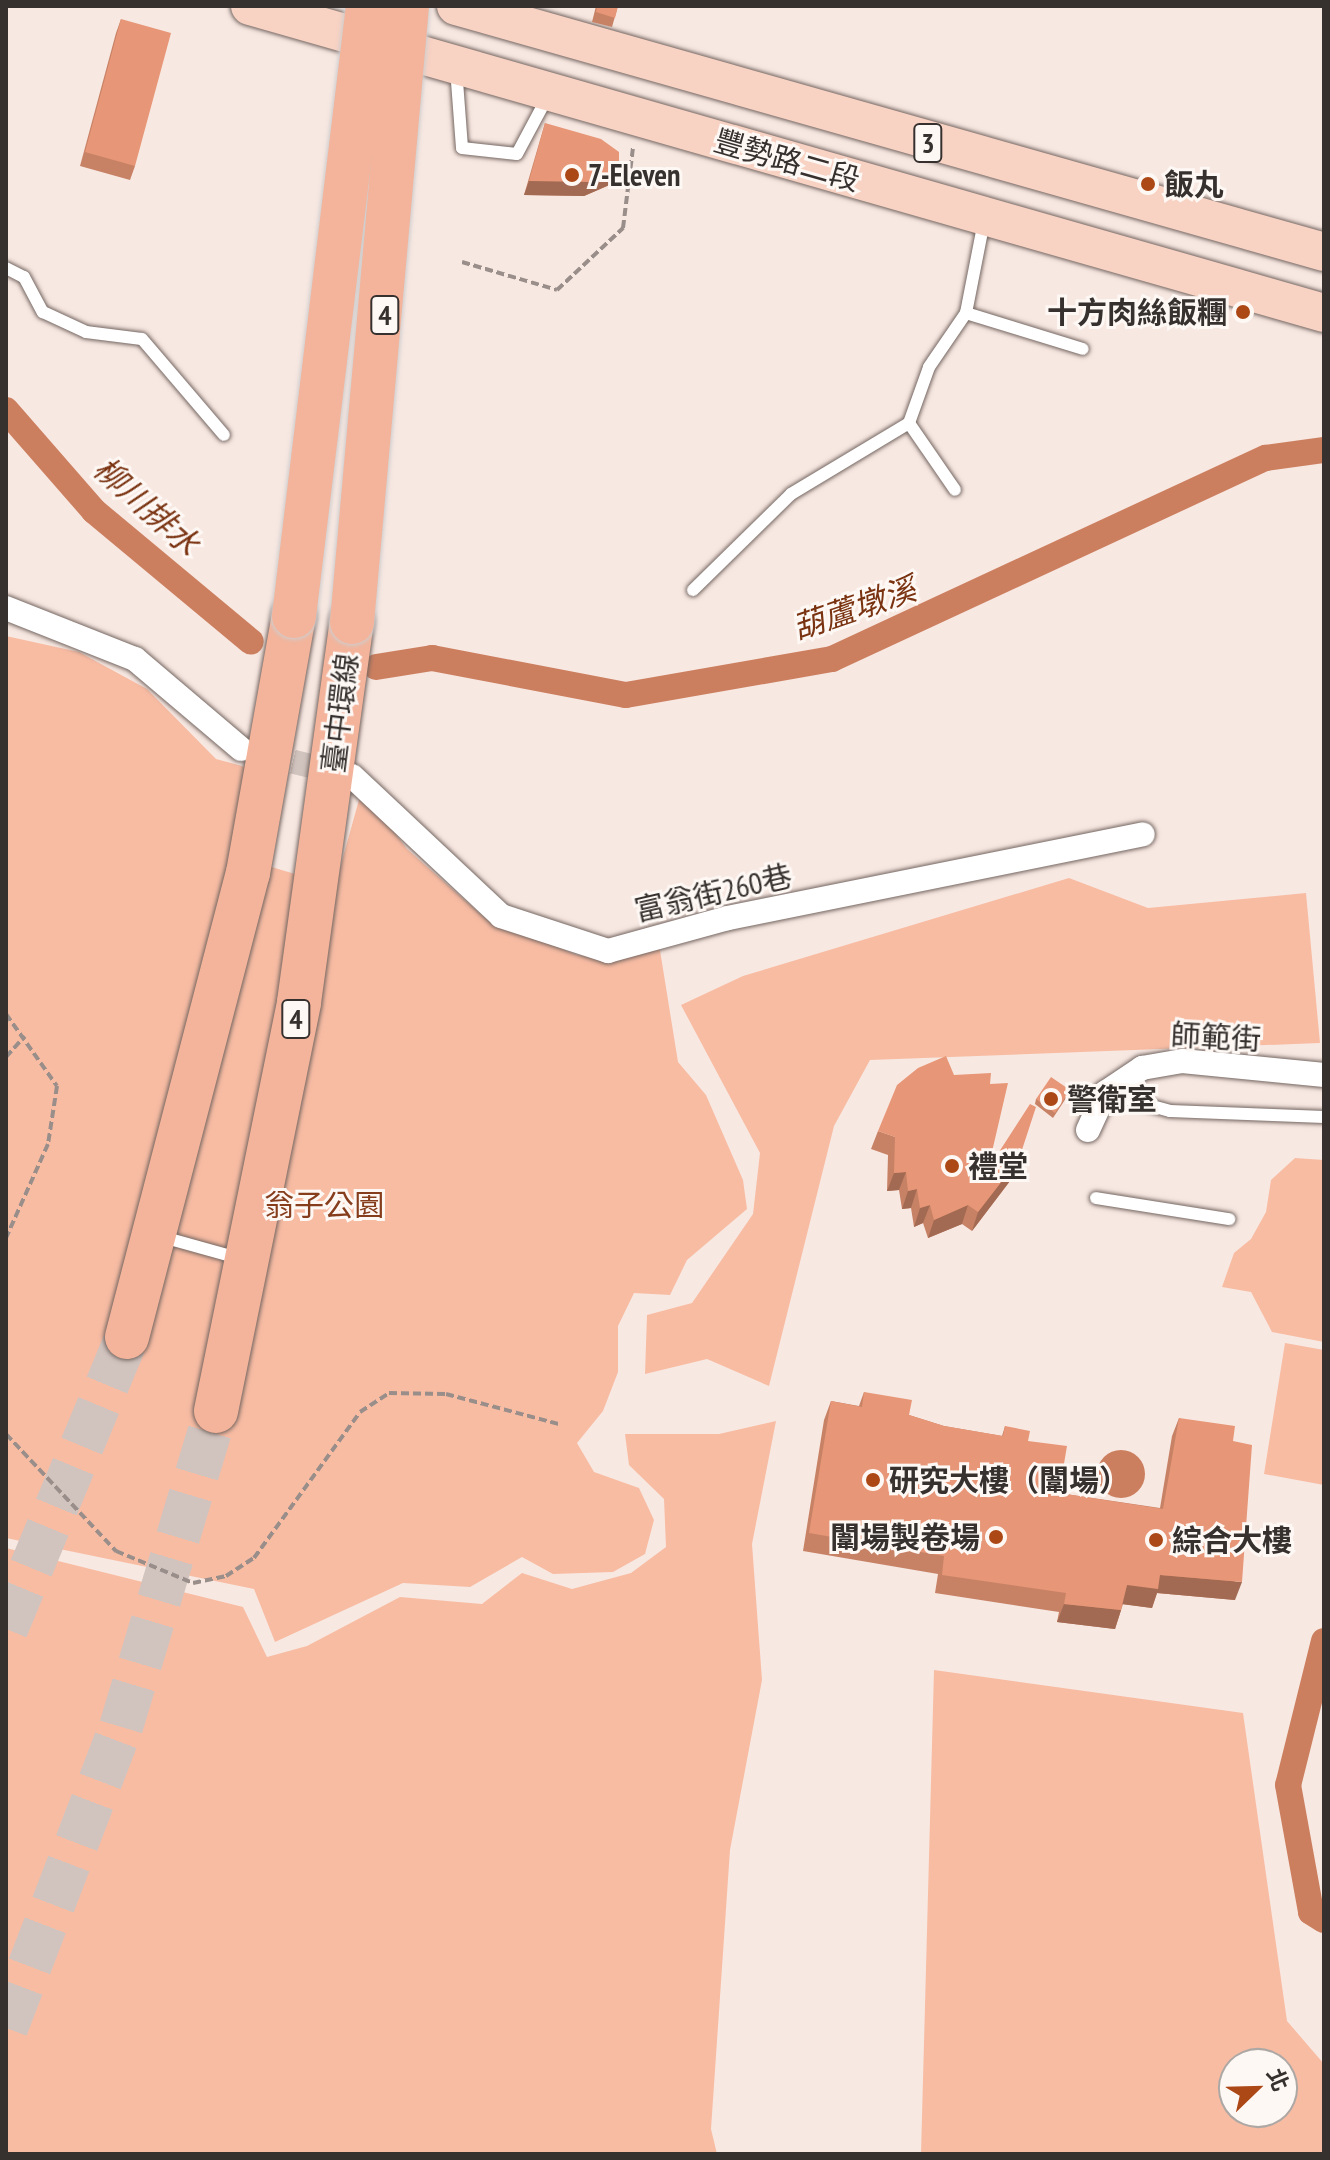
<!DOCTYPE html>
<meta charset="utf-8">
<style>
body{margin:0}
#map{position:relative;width:1330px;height:2160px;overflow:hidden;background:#f8e8e2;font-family:"PT Sans Narrow","Noto Sans TC",sans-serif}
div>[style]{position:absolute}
.green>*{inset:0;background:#f8bca3}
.water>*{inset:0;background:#cc7f5f}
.round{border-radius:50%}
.canal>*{height:26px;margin:-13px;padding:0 13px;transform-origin:13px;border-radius:13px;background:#cc7f5f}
.minor-tunnel>*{height:24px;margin-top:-12px;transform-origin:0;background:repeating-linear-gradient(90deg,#d1c3be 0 24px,transparent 0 36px)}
.motorway-tunnel>*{height:44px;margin-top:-22px;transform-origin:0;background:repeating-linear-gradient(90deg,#d1c3be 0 44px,transparent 0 66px)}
.path>*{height:4px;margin-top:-2px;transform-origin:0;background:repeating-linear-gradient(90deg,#9a8e8a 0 8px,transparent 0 12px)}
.roads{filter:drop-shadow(0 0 2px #746661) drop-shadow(0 0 2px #746661)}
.service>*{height:12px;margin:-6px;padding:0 6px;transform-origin:6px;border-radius:6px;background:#fff}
.minor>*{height:24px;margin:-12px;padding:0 12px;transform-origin:12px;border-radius:12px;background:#fff}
.primary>*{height:38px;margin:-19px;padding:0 19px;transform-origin:19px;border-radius:19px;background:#f8d2c3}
.motorway>*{height:44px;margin:-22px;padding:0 22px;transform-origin:22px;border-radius:22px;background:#f3b49b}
.bridges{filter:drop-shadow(0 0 2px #cfcdcd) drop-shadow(0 0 2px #cfcdcd)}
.motorway-bridge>*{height:44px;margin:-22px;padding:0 22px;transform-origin:22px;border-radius:22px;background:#f3b49b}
.wall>*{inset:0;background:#c78266}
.shaded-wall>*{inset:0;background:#a26a53}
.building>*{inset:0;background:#e79777}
.dots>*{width:22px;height:22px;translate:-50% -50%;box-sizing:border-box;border:4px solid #fef8f5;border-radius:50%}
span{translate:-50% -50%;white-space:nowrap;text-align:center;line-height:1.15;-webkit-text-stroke:6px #fef8f5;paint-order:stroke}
.shield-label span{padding:2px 6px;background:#fef8f5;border:2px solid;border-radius:6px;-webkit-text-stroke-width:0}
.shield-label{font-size:28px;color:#36302e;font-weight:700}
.street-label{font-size:30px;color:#36302e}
.poi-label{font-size:30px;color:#36302e;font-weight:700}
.left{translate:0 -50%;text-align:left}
.right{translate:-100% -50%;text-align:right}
.park-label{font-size:30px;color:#853d1c}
.water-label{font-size:32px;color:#7a3311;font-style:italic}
.frame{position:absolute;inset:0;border:8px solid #36302e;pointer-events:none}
.north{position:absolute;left:1218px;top:2048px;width:80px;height:80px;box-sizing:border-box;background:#fef8f5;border:2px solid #aea8a5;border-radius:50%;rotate:67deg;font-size:22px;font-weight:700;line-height:32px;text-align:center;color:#36302e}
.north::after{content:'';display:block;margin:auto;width:28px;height:36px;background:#ac4816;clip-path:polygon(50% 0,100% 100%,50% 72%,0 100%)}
</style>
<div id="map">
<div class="green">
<i style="clip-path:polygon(6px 636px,79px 652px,147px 689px,216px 759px,257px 770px,235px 856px,335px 886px,362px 789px,407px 849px,485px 918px,577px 955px,617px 960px,659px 944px,678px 1062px,706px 1095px,743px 1180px,747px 1209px,687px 1260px,670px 1295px,634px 1293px,618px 1326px,618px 1372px,603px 1411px,577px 1443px,594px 1472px,639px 1488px,654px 1520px,645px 1554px,613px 1572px,553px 1574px,522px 1557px,470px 1587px,403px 1583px,275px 1642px,254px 1589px,6px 1538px)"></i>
<i style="clip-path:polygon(1069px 878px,1148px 908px,1306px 893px,1320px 1043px,870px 1060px,834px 1126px,769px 1386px,707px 1359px,645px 1374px,647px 1315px,692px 1303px,753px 1214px,760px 1153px,681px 1005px,743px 976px)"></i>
<i style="clip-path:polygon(1295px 1158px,1324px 1160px,1324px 1342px,1272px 1332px,1251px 1292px,1222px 1287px,1234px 1253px,1251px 1239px,1266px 1212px,1271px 1180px)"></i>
<i style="clip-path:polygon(1285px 1343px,1324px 1350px,1324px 1485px,1264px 1474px)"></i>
<i style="clip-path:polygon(776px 1421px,752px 1544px,762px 1680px,730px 1850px,711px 2129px,717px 2154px,6px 2154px,6px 1548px,243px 1607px,267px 1657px,307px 1646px,400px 1597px,482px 1604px,522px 1573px,572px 1589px,631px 1573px,666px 1547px,664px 1499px,629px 1465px,625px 1434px,719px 1434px)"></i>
<i style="clip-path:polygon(evenodd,934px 1670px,1243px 1713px,1287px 2021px,1324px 2064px,1324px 2154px,921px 2154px,934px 1670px,1282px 2064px,1282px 2112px,1234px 2112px,1234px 2064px,1282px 2064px)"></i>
</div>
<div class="water">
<i class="round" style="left:1097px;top:1450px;width:48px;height:48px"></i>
</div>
<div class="canal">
<i style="left:6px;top:410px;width:134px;rotate:48.9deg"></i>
<i style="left:94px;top:511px;width:204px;rotate:39.8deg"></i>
<i style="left:376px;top:667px;width:57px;rotate:-9.1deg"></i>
<i style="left:432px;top:658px;width:197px;rotate:10.8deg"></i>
<i style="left:626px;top:695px;width:209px;rotate:-9.9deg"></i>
<i style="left:832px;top:659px;width:478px;rotate:-24.9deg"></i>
<i style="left:1266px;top:458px;width:59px;rotate:-7.9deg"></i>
<i style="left:1324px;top:1641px;width:148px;rotate:104deg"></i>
<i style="left:1288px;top:1785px;width:129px;rotate:79.7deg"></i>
<i style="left:1311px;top:1912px;width:15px;rotate:32deg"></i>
</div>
<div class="minor-tunnel">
<i style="left:258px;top:753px;width:83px;rotate:13.9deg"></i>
</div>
<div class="motorway-tunnel">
<i style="left:6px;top:1629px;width:316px;rotate:-67.5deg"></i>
<i style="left:6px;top:2028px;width:322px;rotate:-69.1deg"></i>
<i style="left:121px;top:1727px;width:330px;rotate:-73.3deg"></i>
</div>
<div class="path">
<i style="left:462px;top:262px;width:99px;rotate:16.4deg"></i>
<i style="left:557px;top:290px;width:91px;rotate:-43.2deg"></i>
<i style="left:623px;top:228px;width:81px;rotate:-82.9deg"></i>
<i style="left:6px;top:1014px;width:88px;rotate:54.7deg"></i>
<i style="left:57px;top:1086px;width:59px;rotate:98.8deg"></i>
<i style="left:48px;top:1144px;width:103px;rotate:114.1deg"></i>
<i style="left:6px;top:1057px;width:28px;rotate:-48deg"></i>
<i style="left:6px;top:1434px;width:161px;rotate:46.8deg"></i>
<i style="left:116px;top:1551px;width:83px;rotate:22.6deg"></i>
<i style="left:193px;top:1583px;width:34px;rotate:-12deg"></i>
<i style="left:226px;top:1576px;width:33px;rotate:-33deg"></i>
<i style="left:254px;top:1558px;width:180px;rotate:-54deg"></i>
<i style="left:360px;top:1412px;width:35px;rotate:-33deg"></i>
<i style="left:389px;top:1393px;width:57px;rotate:1deg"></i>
<i style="left:446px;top:1394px;width:117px;rotate:14.9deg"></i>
</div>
<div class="roads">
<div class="service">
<i style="left:456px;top:68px;width:80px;rotate:85.7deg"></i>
<i style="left:462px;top:148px;width:55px;rotate:6.2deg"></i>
<i style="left:517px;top:154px;width:66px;rotate:-61.9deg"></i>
<i style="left:6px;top:268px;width:20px;rotate:27deg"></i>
<i style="left:24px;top:277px;width:40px;rotate:62deg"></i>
<i style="left:43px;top:312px;width:47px;rotate:24.9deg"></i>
<i style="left:86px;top:332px;width:56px;rotate:7.1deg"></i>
<i style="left:142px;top:339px;width:126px;rotate:49.5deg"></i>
<i style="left:966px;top:313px;width:122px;rotate:17.1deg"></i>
<i style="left:909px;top:423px;width:81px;rotate:55.5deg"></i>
<i style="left:693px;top:590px;width:137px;rotate:-44.4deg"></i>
<i style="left:791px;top:494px;width:138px;rotate:-31deg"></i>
<i style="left:909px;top:423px;width:59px;rotate:-70.3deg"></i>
<i style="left:929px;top:367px;width:65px;rotate:-55.6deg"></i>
<i style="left:966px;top:313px;width:94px;rotate:-78.9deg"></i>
<i style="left:1105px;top:1093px;width:67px;rotate:15.5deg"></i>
<i style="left:1170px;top:1111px;width:154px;rotate:2.2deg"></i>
<i style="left:1096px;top:1198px;width:135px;rotate:9deg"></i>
<i style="left:159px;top:1236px;width:82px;rotate:15.6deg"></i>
</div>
<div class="minor">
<i style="left:6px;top:608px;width:139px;rotate:21.6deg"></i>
<i style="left:135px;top:659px;width:139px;rotate:40.3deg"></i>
<i style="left:352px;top:776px;width:204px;rotate:43.2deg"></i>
<i style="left:501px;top:916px;width:113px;rotate:18.1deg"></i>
<i style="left:608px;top:951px;width:124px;rotate:-15.4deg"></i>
<i style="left:728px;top:918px;width:423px;rotate:-11.4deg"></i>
<i style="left:1088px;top:1130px;width:41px;rotate:-65.3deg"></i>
<i style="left:1105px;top:1093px;width:45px;rotate:-34deg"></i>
<i style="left:1142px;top:1068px;width:41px;rotate:-9.9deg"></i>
<i style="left:1182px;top:1061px;width:143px;rotate:5.6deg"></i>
</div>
<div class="primary">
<i style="left:250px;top:6px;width:1117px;rotate:15.95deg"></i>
<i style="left:456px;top:6px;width:902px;rotate:15.82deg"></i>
</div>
<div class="motorway">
<i style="left:127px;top:1337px;width:480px;rotate:-75.4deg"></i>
<i style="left:248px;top:873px;width:261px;rotate:-79.9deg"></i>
<i style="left:216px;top:1411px;width:417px;rotate:-78.5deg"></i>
<i style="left:299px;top:1002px;width:384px;rotate:-82.1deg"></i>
</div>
</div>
<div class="bridges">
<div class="motorway-bridge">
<i style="left:294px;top:616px;width:614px;rotate:-83.08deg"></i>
<i style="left:352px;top:622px;width:618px;rotate:-84.9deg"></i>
</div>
</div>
<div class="wall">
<i style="clip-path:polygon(596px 6px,618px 6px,612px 27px,592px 22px)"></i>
<i style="clip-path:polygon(121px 19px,135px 166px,130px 180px,80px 166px,116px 33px)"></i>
<i style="clip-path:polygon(545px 123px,619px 169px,614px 183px,584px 196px,524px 195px)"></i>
<i style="clip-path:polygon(1068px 1095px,1053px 1118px,1035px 1104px,1036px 1099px)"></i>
<i style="clip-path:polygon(878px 1131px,988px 1169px,1019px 1159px,1013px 1177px,972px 1231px,962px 1224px,928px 1238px,923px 1223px,914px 1227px,911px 1208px,902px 1209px,899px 1190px,887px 1191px,888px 1155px,871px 1149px)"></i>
<i style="clip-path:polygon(864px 1392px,909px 1415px,944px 1426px,1002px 1436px,1005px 1426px,1028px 1441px,1059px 1493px,1160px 1508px,1172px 1436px,1179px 1418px,1233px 1441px,1235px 1600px,1157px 1593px,1152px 1608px,1123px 1604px,1115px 1629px,1057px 1622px,1059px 1612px,935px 1593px,938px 1574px,803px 1551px,824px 1420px,831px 1401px,859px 1406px)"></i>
</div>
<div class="shaded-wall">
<i style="clip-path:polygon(619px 169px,614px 183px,584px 196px,524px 195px,529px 181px)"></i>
<i style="clip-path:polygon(1019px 1159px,1013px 1177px,972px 1231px,978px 1212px)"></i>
<i style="clip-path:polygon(906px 1172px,899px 1190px,887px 1191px,894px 1173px)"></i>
<i style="clip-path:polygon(917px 1189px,911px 1208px,902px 1209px,908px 1191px)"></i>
<i style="clip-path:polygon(930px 1205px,923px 1223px,914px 1227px,920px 1208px)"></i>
<i style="clip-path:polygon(968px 1205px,962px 1224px,928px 1238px,934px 1220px)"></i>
<i style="clip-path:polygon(1160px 1575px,1242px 1582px,1235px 1600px,1157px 1593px,1152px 1608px,1121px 1604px,1127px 1585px)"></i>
<i style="clip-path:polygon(1064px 1604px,1121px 1610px,1115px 1629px,1057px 1622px)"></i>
</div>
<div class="building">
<i style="clip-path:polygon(597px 6px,618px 6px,615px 18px,596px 12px)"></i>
<i style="clip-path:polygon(121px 19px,171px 33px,135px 166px,85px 152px)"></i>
<i style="clip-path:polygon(545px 123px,601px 139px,619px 152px,619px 169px,589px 182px,529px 181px)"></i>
<i style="clip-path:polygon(946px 1056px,954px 1075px,991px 1073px,990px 1084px,1008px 1083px,988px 1169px,1030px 1104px,1036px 1107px,1019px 1159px,978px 1212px,968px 1205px,934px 1220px,930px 1205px,920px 1208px,917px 1189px,908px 1191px,906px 1172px,894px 1173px,895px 1137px,878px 1131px,897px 1085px,918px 1068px)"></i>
<i style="clip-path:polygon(1051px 1077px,1070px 1090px,1055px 1113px,1036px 1099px)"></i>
<i style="clip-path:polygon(864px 1392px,912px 1400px,909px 1415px,944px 1426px,1003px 1436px,1005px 1426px,1030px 1431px,1028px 1441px,1067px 1446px,1059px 1493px,1163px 1509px,1179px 1418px,1235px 1426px,1233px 1441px,1252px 1445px,1242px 1582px,1160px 1575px,1158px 1589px,1127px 1585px,1121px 1610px,1064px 1604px,1066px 1593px,942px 1575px,944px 1556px,809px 1533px,831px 1401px,862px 1407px)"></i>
</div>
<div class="dots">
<i style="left:572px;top:175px;background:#ac4816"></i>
<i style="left:1148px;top:184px;background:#ac4816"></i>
<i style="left:1243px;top:312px;background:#ac4816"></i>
<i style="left:1051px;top:1099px;background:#ac4816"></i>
<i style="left:952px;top:1166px;background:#ac4816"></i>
<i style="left:873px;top:1480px;background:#ac4816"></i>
<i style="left:996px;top:1537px;background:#ac4816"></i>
<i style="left:1156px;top:1540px;background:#ac4816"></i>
</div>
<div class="shield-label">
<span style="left:928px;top:143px">3</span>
<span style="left:385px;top:315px">4</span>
<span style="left:296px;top:1019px">4</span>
</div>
<div class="street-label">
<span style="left:787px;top:160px;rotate:16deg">豐勢路二段</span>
<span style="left:340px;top:713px;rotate:-83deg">臺中環線</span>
<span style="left:713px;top:893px;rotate:-13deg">富翁街260巷</span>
<span style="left:1216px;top:1037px;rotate:3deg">師範街</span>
</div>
<div class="poi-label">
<span class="left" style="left:588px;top:175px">7-Eleven</span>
<span class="left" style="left:1164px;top:184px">飯丸</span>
<span class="right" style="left:1227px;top:312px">十方肉絲飯糰</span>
<span class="left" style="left:1067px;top:1099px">警衛室</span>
<span class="left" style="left:968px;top:1166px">禮堂</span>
<span class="left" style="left:889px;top:1480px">研究大樓（闈場）</span>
<span class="right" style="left:980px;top:1537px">闈場製卷場</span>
<span class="left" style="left:1172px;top:1540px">綜合大樓</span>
</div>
<div class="park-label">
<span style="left:324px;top:1205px">翁子公園</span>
</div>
<div class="water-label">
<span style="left:147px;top:506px;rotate:42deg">柳川排水</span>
<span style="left:854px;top:608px;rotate:-19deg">葫蘆墩溪</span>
</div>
<div class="frame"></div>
<div class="north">北</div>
</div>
